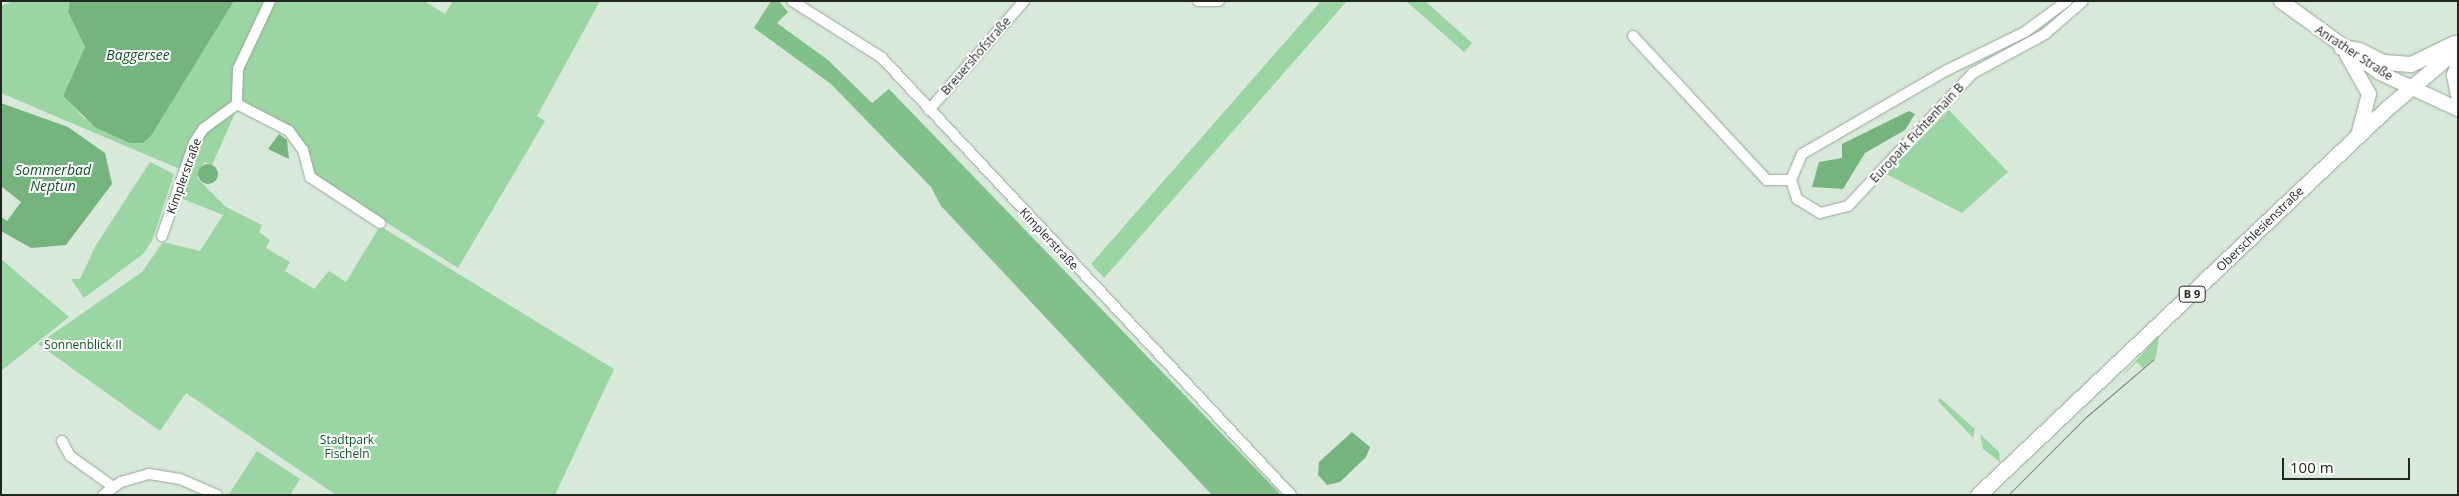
<!DOCTYPE html>
<meta charset="utf-8">
<style>
body{margin:0}
#map{position:relative;width:2459px;height:496px;overflow:hidden;background:#d8e9da;font-family:"Open Sans",sans-serif}
div>[style]{position:absolute}
.green>*{inset:0;background:#9bd5a3}
.forest>*{inset:0;background:#81c08b}
.water>*{inset:0;background:#75b37f}
.round{border-radius:50%}
.pier>*{inset:0;background:#d8e9da}
.roads{filter:drop-shadow(0 0 1px #96a698) drop-shadow(0 0 1px #96a698)}
.minor>*{height:10px;margin:-5px;padding:0 5px;transform-origin:5px;border-radius:5px;background:#fff}
.secondary>*{height:14px;margin:-7px;padding:0 7px;transform-origin:7px;border-radius:7px;background:#fff}
.primary>*{height:15px;margin:-7.5px;padding:0 7.5px;transform-origin:7.5px;border-radius:7.5px;background:#fff}
.tram>*{height:1px;margin:-0.5px;padding:0 0.5px;transform-origin:0.5px;border-radius:0.5px;background:#7a857b}
span{translate:-50% -50%;white-space:nowrap;text-align:center;line-height:1.15;-webkit-text-stroke:4px #fff;paint-order:stroke}
.shield-label span{padding:1px 4px;background:#fff;border:1px solid;border-radius:4px;-webkit-text-stroke-width:0}
.shield-label{font-size:11px;color:#202620;font-weight:700}
.street-label{font-size:12px;color:#202620}
.park-label{font-size:12px;color:#0d5322}
.water-label{font-size:14px;color:#0b5222;font-style:italic}
.frame{position:absolute;inset:0;border:2px solid #202620;pointer-events:none}
.scale{position:absolute;left:2282px;top:458px;width:128px;height:22px;box-sizing:border-box;border:2px solid #202620;border-top:0;padding-left:6px;font-size:15px;line-height:18px;white-space:nowrap;color:#202620;-webkit-text-stroke:4px #fff;paint-order:stroke}
</style>
<div id="map">
<div class="green">
<i style="clip-path:polygon(14px 1px,70px 1px,68px 12px,85px 47px,63px 96px,84px 118px,130px 143px,143px 143px,151px 136px,234px 1px,267px 1px,244px 48px,231px 104px,212px 117px,182px 170px,1px 93px,1px 6px)"></i>
<i style="clip-path:polygon(273px 1px,424px 1px,445px 14px,453px 1px,600px 1px,537px 116px,545px 121px,458px 268px,312px 175px,300px 140px,239px 98px,241px 67px)"></i>
<i style="clip-path:polygon(1321px 1px,1347px 1px,1104px 278px,1091px 264px)"></i>
<i style="clip-path:polygon(1406px 1px,1425px 1px,1472px 43px,1464px 52px)"></i>
<i style="clip-path:polygon(1949px 110px,2008px 172px,1962px 213px,1886px 174px)"></i>
<i style="clip-path:polygon(236px 111px,212px 165px,204px 162px,197px 178px,226px 207px,262px 225px,259px 232px,270px 240px,266px 248px,290px 262px,285px 271px,314px 289px,329px 271px,346px 282px,380px 226px,614px 369px,555px 495px,336px 495px,186px 393px,160px 431px,38px 344px,142px 272px,163px 242px,200px 251px,223px 215px,178px 197px,205px 131px)"></i>
<i style="clip-path:polygon(150px 162px,174px 174px,152px 241px,143px 254px,84px 298px,71px 279px,80px 279px,96px 245px)"></i>
<i style="clip-path:polygon(1px 259px,69px 317px,1px 371px)"></i>
<i style="clip-path:polygon(2159px 336px,2156px 357px,2143px 368px,2137px 362px,2120px 378px)"></i>
<i style="clip-path:polygon(1940px 398px,1975px 429px,1973px 438px,1938px 401px)"></i>
<i style="clip-path:polygon(1980px 434px,1999px 452px,2000px 462px,1983px 449px)"></i>
<i style="clip-path:polygon(257px 451px,300px 479px,290px 495px,229px 494px)"></i>
</div>
<div class="forest">
<i style="clip-path:polygon(771px 1px,779px 1px,788px 12px,777px 23px,828px 60px,872px 103px,889px 89px,1281px 495px,1212px 495px,941px 206px,931px 187px,831px 84px,754px 28px)"></i>
</div>
<div class="water">
<i style="clip-path:polygon(70px 1px,234px 1px,151px 136px,143px 143px,130px 143px,96px 128px,63px 96px,85px 47px,68px 12px)"></i>
<i style="clip-path:polygon(1px 103px,68px 127px,105px 153px,112px 184px,66px 245px,31px 248px,1px 231px)"></i>
<i style="clip-path:polygon(1909px 111px,1915px 114px,1905px 130px,1865px 153px,1843px 189px,1812px 187px,1819px 162px,1842px 158px,1842px 144px)"></i>
<i style="clip-path:polygon(279px 134px,287px 140px,289px 159px,268px 149px)"></i>
<i class="round" style="left:198px;top:164px;width:20px;height:20px"></i>
<i style="clip-path:polygon(1352px 432px,1370px 447px,1366px 457px,1340px 482px,1327px 485px,1318px 475px,1319px 462px)"></i>
</div>
<div class="pier">
<i style="clip-path:polygon(1px 186px,21px 202px,7px 221px,1px 217px)"></i>
</div>
<div class="roads">
<div class="minor">
<i style="left:270px;top:1px;width:75px;rotate:115.2deg"></i>
<i style="left:238px;top:69px;width:35px;rotate:92deg"></i>
<i style="left:237px;top:104px;width:59px;rotate:27.4deg"></i>
<i style="left:289px;top:131px;width:24px;rotate:54deg"></i>
<i style="left:303px;top:150px;width:28px;rotate:75deg"></i>
<i style="left:310px;top:177px;width:84px;rotate:33.3deg"></i>
<i style="left:792px;top:1px;width:107px;rotate:32.3deg"></i>
<i style="left:882px;top:58px;width:599px;rotate:46.9deg"></i>
<i style="left:1198px;top:1px;width:21px"></i>
<i style="left:2067px;top:1px;width:52px;rotate:143.6deg"></i>
<i style="left:2025px;top:32px;width:87px;rotate:154deg"></i>
<i style="left:1947px;top:70px;width:168px;rotate:149.9deg"></i>
<i style="left:1802px;top:154px;width:28px;rotate:113deg"></i>
<i style="left:1791px;top:180px;width:20px;rotate:72deg"></i>
<i style="left:1797px;top:199px;width:27px;rotate:31deg"></i>
<i style="left:1820px;top:213px;width:29px;rotate:-14deg"></i>
<i style="left:1848px;top:206px;width:183px;rotate:-46.8deg"></i>
<i style="left:1973px;top:73px;width:82px;rotate:-28.4deg"></i>
<i style="left:2045px;top:34px;width:50px;rotate:-41deg"></i>
<i style="left:1633px;top:36px;width:197px;rotate:47.1deg"></i>
<i style="left:1767px;top:180px;width:24px"></i>
<i style="left:929px;top:110px;width:145px;rotate:-48.9deg"></i>
<i style="left:162px;top:236px;width:98px;rotate:-71deg"></i>
<i style="left:194px;top:143px;width:17px;rotate:-57deg"></i>
<i style="left:203px;top:129px;width:42px;rotate:-36.3deg"></i>
<i style="left:62px;top:441px;width:17px;rotate:62deg"></i>
<i style="left:70px;top:456px;width:52px;rotate:35.5deg"></i>
<i style="left:103px;top:495px;width:22px;rotate:-36deg"></i>
<i style="left:121px;top:482px;width:29px;rotate:-16deg"></i>
<i style="left:149px;top:474px;width:31px;rotate:9deg"></i>
<i style="left:180px;top:479px;width:40px;rotate:23.4deg"></i>
</div>
<div class="secondary">
<i style="left:2281px;top:1px;width:122px;rotate:36deg"></i>
<i style="left:2380px;top:73px;width:86px;rotate:24.8deg"></i>
<i style="left:2347px;top:55px;width:45px;rotate:60.6deg"></i>
<i style="left:2369px;top:94px;width:43px;rotate:104.7deg"></i>
<i style="left:2458px;top:64px;width:12px;rotate:110deg"></i>
<i style="left:2454px;top:75px;width:20px;rotate:79deg"></i>
</div>
<div class="primary">
<i style="left:2341px;top:47px;width:18px;rotate:9deg"></i>
<i style="left:2359px;top:50px;width:27px;rotate:27deg"></i>
<i style="left:2383px;top:62px;width:28px;rotate:4deg"></i>
<i style="left:2411px;top:64px;width:48px;rotate:-26deg"></i>
<i style="left:1978px;top:495px;width:562px;rotate:-43.41deg"></i>
<i style="left:2386px;top:109px;width:94px;rotate:-40.3deg"></i>
</div>
</div>
<div class="tram">
<i style="left:2008px;top:495px;width:110px;rotate:-45deg"></i>
<i style="left:2086px;top:417px;width:89px;rotate:-40.5deg"></i>
</div>
<div class="shield-label">
<span style="left:2192px;top:294px">B 9</span>
</div>
<div class="street-label">
<span style="left:2354px;top:53px;rotate:33deg">Anrather Straße</span>
<span style="left:976px;top:56px;rotate:-49deg">Breuershofstraße</span>
<span style="left:1917px;top:133px;rotate:-47deg">Europark Fichtenhain B</span>
<span style="left:184px;top:176px;rotate:-70deg">Kimplerstraße</span>
<span style="left:2260px;top:229px;rotate:-44deg">Oberschlesienstraße</span>
<span style="left:1049px;top:239px;rotate:47deg">Kimplerstraße</span>
</div>
<div class="park-label">
<span style="left:83px;top:345px">Sonnenblick II</span>
<span style="left:347px;top:447px">Stadtpark<br>Fischeln</span>
</div>
<div class="water-label">
<span style="left:138px;top:55px">Baggersee</span>
<span style="left:53px;top:178px">Sommerbad<br>Neptun</span>
</div>
<div class="frame"></div>
<div class="scale">100 m</div>
</div>
